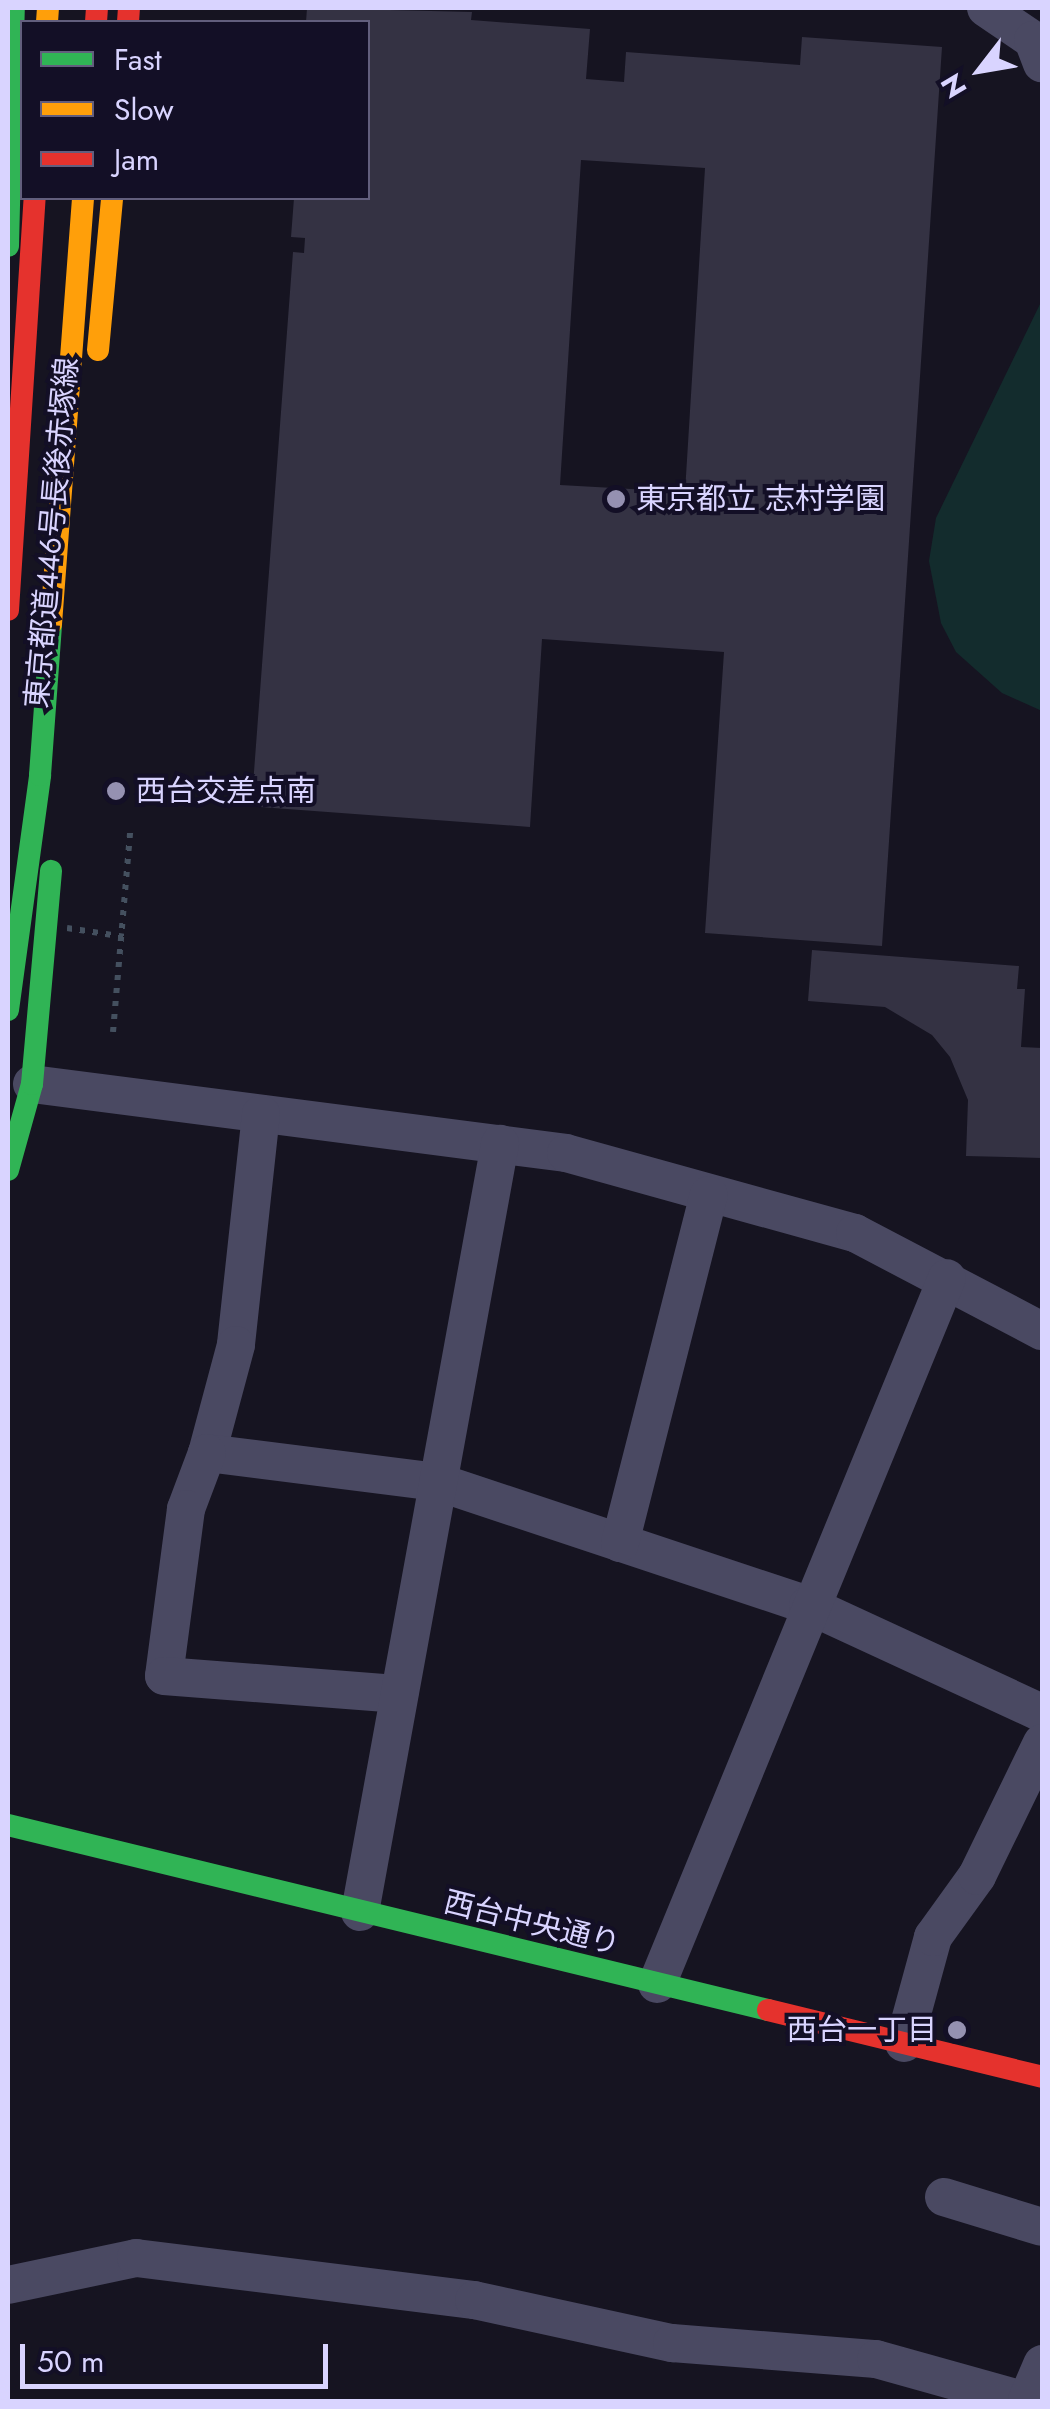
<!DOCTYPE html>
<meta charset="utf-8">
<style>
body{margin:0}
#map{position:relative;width:1050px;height:2409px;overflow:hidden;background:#161421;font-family:Jost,"Noto Sans JP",sans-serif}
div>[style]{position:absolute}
.green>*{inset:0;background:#132c2d}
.building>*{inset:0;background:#343243}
.path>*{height:6px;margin-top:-3px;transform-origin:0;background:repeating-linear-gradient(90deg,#44505f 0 5px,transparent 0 13px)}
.street>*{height:38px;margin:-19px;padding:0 19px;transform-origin:19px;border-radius:19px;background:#4a4962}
.fast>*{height:22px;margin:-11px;padding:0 11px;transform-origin:11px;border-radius:11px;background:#30b455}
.slow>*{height:22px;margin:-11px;padding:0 11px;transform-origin:11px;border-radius:11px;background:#ff9f0a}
.jam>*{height:22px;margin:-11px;padding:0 11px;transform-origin:11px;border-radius:11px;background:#e5322d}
.path-bridge>*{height:6px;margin-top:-3px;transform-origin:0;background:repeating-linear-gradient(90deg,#44505f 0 5px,transparent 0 13px)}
.fast-bridge>*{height:22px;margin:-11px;padding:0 11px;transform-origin:11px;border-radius:11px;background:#30b455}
.slow-bridge>*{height:22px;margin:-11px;padding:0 11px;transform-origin:11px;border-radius:11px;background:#ff9f0a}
.dots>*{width:28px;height:28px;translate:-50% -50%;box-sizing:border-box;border:5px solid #130f26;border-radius:50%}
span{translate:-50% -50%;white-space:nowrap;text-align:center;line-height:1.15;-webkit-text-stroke:8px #130f26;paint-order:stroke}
.poi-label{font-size:30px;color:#d9d4ff}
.left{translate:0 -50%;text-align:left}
.right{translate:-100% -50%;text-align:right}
.street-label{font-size:30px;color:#d9d4ff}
.frame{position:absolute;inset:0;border:10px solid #d9d4ff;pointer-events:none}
.legend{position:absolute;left:20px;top:20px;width:350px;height:180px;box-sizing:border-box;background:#130f26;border:2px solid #625e7d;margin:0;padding:12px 18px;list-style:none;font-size:30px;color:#d9d4ff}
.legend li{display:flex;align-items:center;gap:20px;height:50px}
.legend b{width:50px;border:2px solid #625e7d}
.north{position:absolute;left:930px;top:20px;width:100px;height:100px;-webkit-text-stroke:8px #130f26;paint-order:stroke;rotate:239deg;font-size:28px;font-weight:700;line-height:40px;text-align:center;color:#d9d4ff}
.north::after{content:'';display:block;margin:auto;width:35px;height:45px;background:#d9d4ff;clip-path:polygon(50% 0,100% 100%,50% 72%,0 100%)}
.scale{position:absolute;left:20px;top:2344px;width:308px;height:45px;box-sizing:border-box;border:5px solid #d9d4ff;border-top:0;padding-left:12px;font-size:30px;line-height:35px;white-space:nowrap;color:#d9d4ff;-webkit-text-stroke:8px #130f26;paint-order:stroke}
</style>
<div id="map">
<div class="green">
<i style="clip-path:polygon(1042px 300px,1042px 711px,1002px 693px,956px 652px,941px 623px,929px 561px,936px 518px)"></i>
</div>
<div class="building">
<i style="clip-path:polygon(evenodd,307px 8px,472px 12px,471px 20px,590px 29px,586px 79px,624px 82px,626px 52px,800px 65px,802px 37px,942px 47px,882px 946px,705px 933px,724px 652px,542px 639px,530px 827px,260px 807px,262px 786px,253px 785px,293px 252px,304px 253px,305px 238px,291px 237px,294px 198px,368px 198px,368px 22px,306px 22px,307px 8px,581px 160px,705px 168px,685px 492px,560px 485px,581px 160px)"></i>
<i style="clip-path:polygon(812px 950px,1019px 966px,1017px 989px,1025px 989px,1021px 1047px,1042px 1048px,1042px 1158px,966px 1156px,968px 1100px,950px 1057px,932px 1035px,885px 1007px,808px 1001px)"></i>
</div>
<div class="path">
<i style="left:113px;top:1032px;width:200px;rotate:-85.1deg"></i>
</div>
<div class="street">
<i style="left:986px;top:8px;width:57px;rotate:34.2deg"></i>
<i style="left:1033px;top:40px;width:25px;rotate:69deg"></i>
<i style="left:32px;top:1084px;width:538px;rotate:7.36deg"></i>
<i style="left:566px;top:1153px;width:300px;rotate:15.5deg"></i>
<i style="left:855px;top:1233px;width:211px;rotate:27.7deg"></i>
<i style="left:261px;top:1114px;width:232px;rotate:96.2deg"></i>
<i style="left:236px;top:1345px;width:112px;rotate:105deg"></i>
<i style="left:207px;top:1453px;width:233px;rotate:7.2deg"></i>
<i style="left:438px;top:1482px;width:390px;rotate:18.4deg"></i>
<i style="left:808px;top:1605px;width:258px;rotate:24.8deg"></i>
<i style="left:207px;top:1453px;width:60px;rotate:110.6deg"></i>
<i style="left:186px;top:1509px;width:168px;rotate:97.5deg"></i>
<i style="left:164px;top:1676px;width:236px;rotate:4.4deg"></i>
<i style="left:620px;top:1543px;width:359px;rotate:-75.7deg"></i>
<i style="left:360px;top:1912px;width:781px;rotate:-79.67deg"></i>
<i style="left:657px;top:1984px;width:763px;rotate:-67.67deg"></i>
<i style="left:904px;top:2043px;width:110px;rotate:-74.7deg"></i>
<i style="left:933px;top:1937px;width:75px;rotate:-54.2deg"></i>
<i style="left:977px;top:1876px;width:148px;rotate:-64deg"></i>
<i style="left:944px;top:2197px;width:102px;rotate:17deg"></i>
<i style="left:8px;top:2285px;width:131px;rotate:-11.9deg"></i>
<i style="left:136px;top:2258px;width:341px;rotate:7.1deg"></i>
<i style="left:474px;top:2300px;width:203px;rotate:12.3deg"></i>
<i style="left:672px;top:2343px;width:205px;rotate:4.5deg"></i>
<i style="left:876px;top:2359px;width:160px;rotate:15.6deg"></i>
<i style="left:1027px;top:2400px;width:39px;rotate:-67deg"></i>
</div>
<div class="fast">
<i style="left:8px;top:246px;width:238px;rotate:-88.6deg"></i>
<i style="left:8px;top:1170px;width:89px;rotate:-74.4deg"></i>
<i style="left:32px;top:1084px;width:214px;rotate:-84.9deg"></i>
<i style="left:8px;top:1825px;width:782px;rotate:13.68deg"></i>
</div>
<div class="slow">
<i style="left:47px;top:22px;width:14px;rotate:-86deg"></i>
<i style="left:98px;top:350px;width:153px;rotate:-84.7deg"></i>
</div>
<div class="jam">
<i style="left:96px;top:22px;width:14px;rotate:-86deg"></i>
<i style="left:128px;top:22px;width:14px;rotate:-86deg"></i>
<i style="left:8px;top:610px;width:413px;rotate:-86.3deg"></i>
<i style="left:768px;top:2010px;width:282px;rotate:13.7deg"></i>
</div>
<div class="path-bridge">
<i style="left:67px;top:928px;width:59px;rotate:8.8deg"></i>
</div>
<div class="fast-bridge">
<i style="left:8px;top:1010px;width:237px;rotate:-82.2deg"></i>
<i style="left:40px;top:775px;width:151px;rotate:-85.8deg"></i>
</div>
<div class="slow-bridge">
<i style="left:51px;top:624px;width:427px;rotate:-85.7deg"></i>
</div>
<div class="dots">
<i style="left:616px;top:499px;background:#9591b1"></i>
<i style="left:116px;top:791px;background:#9591b1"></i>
<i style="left:957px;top:2030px;background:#9591b1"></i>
</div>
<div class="poi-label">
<span class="left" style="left:636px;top:499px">東京都立 志村学園</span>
<span class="left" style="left:136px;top:791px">西台交差点南</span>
<span class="right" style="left:937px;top:2030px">西台一丁目</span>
</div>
<div class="street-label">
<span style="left:52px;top:533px;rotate:-85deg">東京都道446号長後赤塚線</span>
<span style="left:532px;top:1923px;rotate:14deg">西台中央通り</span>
</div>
<div class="frame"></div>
<ul class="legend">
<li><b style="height:12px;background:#30b455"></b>Fast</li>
<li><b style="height:12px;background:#ff9f0a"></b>Slow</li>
<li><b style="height:12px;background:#e5322d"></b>Jam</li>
</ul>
<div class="north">N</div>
<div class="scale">50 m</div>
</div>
